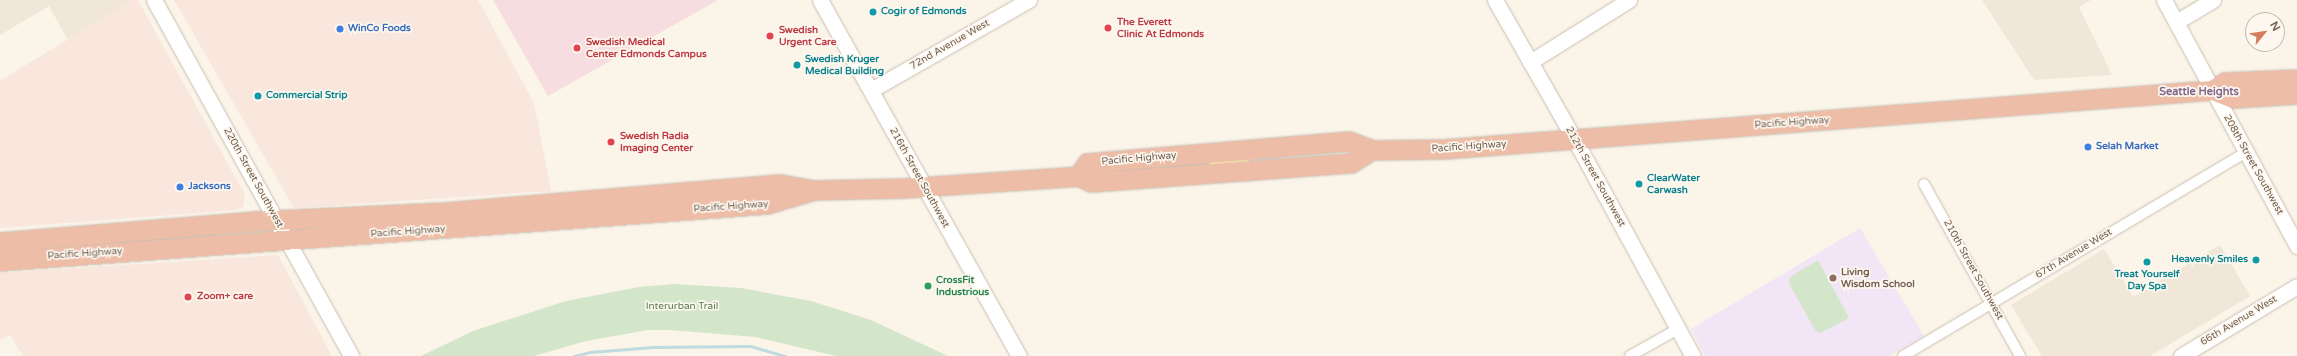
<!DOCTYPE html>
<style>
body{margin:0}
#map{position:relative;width:2297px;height:356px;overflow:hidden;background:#faf4e9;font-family:"Varela Round",sans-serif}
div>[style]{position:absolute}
.residential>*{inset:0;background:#f1e7d8}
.commercial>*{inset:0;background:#f9e7de}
.education>*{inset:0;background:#f1e5f6}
.medical>*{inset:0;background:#f7dddf}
.green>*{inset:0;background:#d3e6c9}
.stream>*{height:3px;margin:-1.5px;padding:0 1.5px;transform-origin:1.5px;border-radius:1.5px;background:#bfdbe1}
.roads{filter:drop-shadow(0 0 1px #cbbdb0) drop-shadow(0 0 1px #cbbdb0)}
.street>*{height:10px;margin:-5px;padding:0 5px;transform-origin:5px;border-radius:5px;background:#fff}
.secondary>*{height:15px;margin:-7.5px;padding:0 7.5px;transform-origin:7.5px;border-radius:7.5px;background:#fff}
.primary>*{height:16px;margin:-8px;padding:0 8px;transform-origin:8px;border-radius:8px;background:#f1daa9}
.highway>*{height:19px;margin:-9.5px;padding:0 9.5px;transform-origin:9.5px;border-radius:9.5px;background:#edbda7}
.dots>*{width:11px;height:11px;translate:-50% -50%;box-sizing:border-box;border:2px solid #fdf8ef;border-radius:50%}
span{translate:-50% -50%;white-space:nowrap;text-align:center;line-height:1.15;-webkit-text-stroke:3.5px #fdf8ef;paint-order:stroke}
.culture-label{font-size:10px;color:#0d838f;font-weight:700}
.left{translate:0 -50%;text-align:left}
.right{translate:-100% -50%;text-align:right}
.health-label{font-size:10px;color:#be3a42;font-weight:700}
.shop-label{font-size:10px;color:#366cbe;font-weight:700}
.street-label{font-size:10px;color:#715d4f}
.education-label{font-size:10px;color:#785e54;font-weight:700}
.leisure-label{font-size:10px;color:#27864d;font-weight:700}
.park-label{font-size:10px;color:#577b4c}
.neighbourhood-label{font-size:11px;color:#83678d;font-weight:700}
.north{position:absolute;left:2245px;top:12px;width:40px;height:40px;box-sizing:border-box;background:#fdf8ef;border:1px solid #c5baaf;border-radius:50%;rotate:60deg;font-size:11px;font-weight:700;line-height:16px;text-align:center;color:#715d4f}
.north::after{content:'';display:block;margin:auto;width:14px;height:18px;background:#d57e5d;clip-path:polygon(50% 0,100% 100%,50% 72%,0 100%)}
</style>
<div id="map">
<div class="residential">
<i style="clip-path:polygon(0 0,138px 0,69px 42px,49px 6px,0 35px)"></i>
<i style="clip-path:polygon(1982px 0,2091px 0,2079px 7px,2112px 75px,2034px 80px)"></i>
<i style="clip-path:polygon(2220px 245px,2250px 296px,2150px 356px,2042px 356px,2011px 305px,2104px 249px,2133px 297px)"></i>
</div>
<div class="commercial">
<i style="clip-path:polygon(132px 0,138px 0,245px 195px,243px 207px,237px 210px,0 228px,0 81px)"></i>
<i style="clip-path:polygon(174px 0,478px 0,534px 103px,551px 191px,294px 208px)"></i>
<i style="clip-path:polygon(278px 255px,332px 356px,23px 356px,10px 335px,0 340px,0 273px)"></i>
</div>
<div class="education">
<i style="clip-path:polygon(1860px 228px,1924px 336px,1889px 356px,1705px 356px,1691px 329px)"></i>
</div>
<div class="medical">
<i style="clip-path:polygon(493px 0,718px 0,548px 96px)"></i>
</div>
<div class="green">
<i style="clip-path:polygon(1818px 260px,1849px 318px,1820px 333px,1816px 332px,1789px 283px,1790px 277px)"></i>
<i style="clip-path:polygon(674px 284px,741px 288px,811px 301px,871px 320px,948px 356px,836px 356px,756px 337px,670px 330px,648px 330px,586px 341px,534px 356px,421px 356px,473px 331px,566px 301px,639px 287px)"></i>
</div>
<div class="stream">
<i style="left:574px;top:356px;width:16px;rotate:-14deg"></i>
<i style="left:590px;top:352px;width:63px;rotate:-4.5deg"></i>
<i style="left:653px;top:347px;width:97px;rotate:-0.6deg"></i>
<i style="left:750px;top:346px;width:37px;rotate:16deg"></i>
</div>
<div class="roads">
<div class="street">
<i style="left:1924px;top:184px;width:197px;rotate:60.8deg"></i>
<i style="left:1630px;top:356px;width:55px;rotate:-29.4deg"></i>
<i style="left:1903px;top:356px;width:399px;rotate:-30.7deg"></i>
</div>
<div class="secondary">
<i style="left:154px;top:0;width:407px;rotate:61deg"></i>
<i style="left:820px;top:0;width:408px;rotate:60.8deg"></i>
<i style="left:1495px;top:0;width:161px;rotate:60.3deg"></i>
<i style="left:1575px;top:140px;width:246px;rotate:61.4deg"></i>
<i style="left:2164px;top:0;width:280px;rotate:61.6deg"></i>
<i style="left:2176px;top:22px;width:43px;rotate:-30.7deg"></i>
<i style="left:1530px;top:62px;width:117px;rotate:-32.1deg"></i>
<i style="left:871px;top:90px;width:182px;rotate:-29.7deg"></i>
<i style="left:2181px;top:356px;width:135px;rotate:-31.1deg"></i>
</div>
<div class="primary">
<i style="left:1214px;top:173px;width:11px;rotate:-68deg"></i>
<i style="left:1218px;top:163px;width:11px;rotate:-5deg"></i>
<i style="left:1229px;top:162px;width:27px;rotate:-27deg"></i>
</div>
<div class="highway">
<i style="left:2212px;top:90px;width:15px;rotate:-32deg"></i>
<i style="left:2225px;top:82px;width:72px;rotate:-2.4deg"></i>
<i style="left:1078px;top:176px;width:16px;rotate:-55deg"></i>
<i style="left:1087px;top:163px;width:263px;rotate:-4.8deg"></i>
<i style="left:1349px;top:141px;width:25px;rotate:21deg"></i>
<i style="left:1372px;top:150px;width:72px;rotate:-0.8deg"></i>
<i style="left:1444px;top:149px;width:770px;rotate:-4.39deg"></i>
<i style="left:2212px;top:90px;width:22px;rotate:21deg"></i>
<i style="left:2233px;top:98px;width:64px;rotate:-3.6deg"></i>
<i style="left:0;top:242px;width:254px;rotate:-4.7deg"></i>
<i style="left:253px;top:221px;width:192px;rotate:-2.7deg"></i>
<i style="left:445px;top:212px;width:336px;rotate:-4.8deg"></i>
<i style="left:780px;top:184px;width:36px;rotate:10deg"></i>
<i style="left:815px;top:190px;width:89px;rotate:-1.3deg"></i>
<i style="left:904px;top:188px;width:174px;rotate:-3.9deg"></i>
<i style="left:1078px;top:176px;width:14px;rotate:25deg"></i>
<i style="left:1091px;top:182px;width:261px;rotate:-4.2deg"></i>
<i style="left:1351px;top:163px;width:25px;rotate:-32deg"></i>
<i style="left:0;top:261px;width:769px;rotate:-4.25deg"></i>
<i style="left:767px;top:204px;width:46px;rotate:-16.5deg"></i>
</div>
</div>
<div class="dots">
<i style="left:873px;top:12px;background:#0f9aa8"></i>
<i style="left:1108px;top:28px;background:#e0444e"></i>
<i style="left:340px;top:29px;background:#3f7fe0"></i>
<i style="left:770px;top:36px;background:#e0444e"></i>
<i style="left:577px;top:48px;background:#e0444e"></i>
<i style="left:797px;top:65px;background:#0f9aa8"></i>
<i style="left:258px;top:96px;background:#0f9aa8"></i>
<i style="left:611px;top:142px;background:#e0444e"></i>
<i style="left:2088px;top:147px;background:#3f7fe0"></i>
<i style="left:1639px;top:184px;background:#0f9aa8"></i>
<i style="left:180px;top:187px;background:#3f7fe0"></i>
<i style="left:2256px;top:260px;background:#0f9aa8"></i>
<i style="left:2147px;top:262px;background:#0f9aa8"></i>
<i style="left:1833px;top:278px;background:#8d6e63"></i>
<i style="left:928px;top:286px;background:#2e9e5b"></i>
<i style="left:188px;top:297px;background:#e0444e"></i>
</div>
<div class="culture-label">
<span class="left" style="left:881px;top:12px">Cogir of Edmonds</span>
<span class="left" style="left:805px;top:65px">Swedish Kruger<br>Medical Building</span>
<span class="left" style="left:266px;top:96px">Commercial Strip</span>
<span class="left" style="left:1647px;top:184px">ClearWater<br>Carwash</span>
<span class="right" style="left:2248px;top:260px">Heavenly Smiles</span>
<span style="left:2147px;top:280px">Treat Yourself<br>Day Spa</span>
</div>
<div class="health-label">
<span class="left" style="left:1117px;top:28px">The Everett<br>Clinic At Edmonds</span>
<span class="left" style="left:779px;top:36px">Swedish<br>Urgent Care</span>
<span class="left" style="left:586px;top:48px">Swedish Medical<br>Center Edmonds Campus</span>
<span class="left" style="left:620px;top:142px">Swedish Radia<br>Imaging Center</span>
<span class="left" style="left:197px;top:297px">Zoom+ care</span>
</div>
<div class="shop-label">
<span class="left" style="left:348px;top:29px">WinCo Foods</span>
<span class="left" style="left:2096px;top:147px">Selah Market</span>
<span class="left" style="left:188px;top:187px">Jacksons</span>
</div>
<div class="street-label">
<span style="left:950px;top:45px;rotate:-30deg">72nd Avenue West</span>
<span style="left:1792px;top:123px;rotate:-4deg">Pacific Highway</span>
<span style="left:1469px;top:147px;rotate:-4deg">Pacific Highway</span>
<span style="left:1139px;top:159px;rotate:-5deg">Pacific Highway</span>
<span style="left:2253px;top:165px;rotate:61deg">208th Street Southwest</span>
<span style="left:1595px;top:177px;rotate:61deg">212th Street Southwest</span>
<span style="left:253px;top:178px;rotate:61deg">220th Street Southwest</span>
<span style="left:919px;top:178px;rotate:61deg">216th Street Southwest</span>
<span style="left:731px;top:207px;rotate:-4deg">Pacific Highway</span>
<span style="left:408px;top:232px;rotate:-4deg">Pacific Highway</span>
<span style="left:85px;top:254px;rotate:-4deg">Pacific Highway</span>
<span style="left:2074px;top:254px;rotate:-31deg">67th Avenue West</span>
<span style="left:1973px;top:270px;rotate:61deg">210th Street Southwest</span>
<span style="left:2239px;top:321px;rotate:-31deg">66th Avenue West</span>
</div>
<div class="education-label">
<span class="left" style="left:1841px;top:278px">Living<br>Wisdom School</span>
</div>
<div class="leisure-label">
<span class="left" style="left:936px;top:286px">CrossFit<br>Industrious</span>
</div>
<div class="park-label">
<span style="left:682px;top:307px">Interurban Trail</span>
</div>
<div class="neighbourhood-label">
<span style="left:2199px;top:92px">Seattle Heights</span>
</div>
<div class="north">N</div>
</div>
